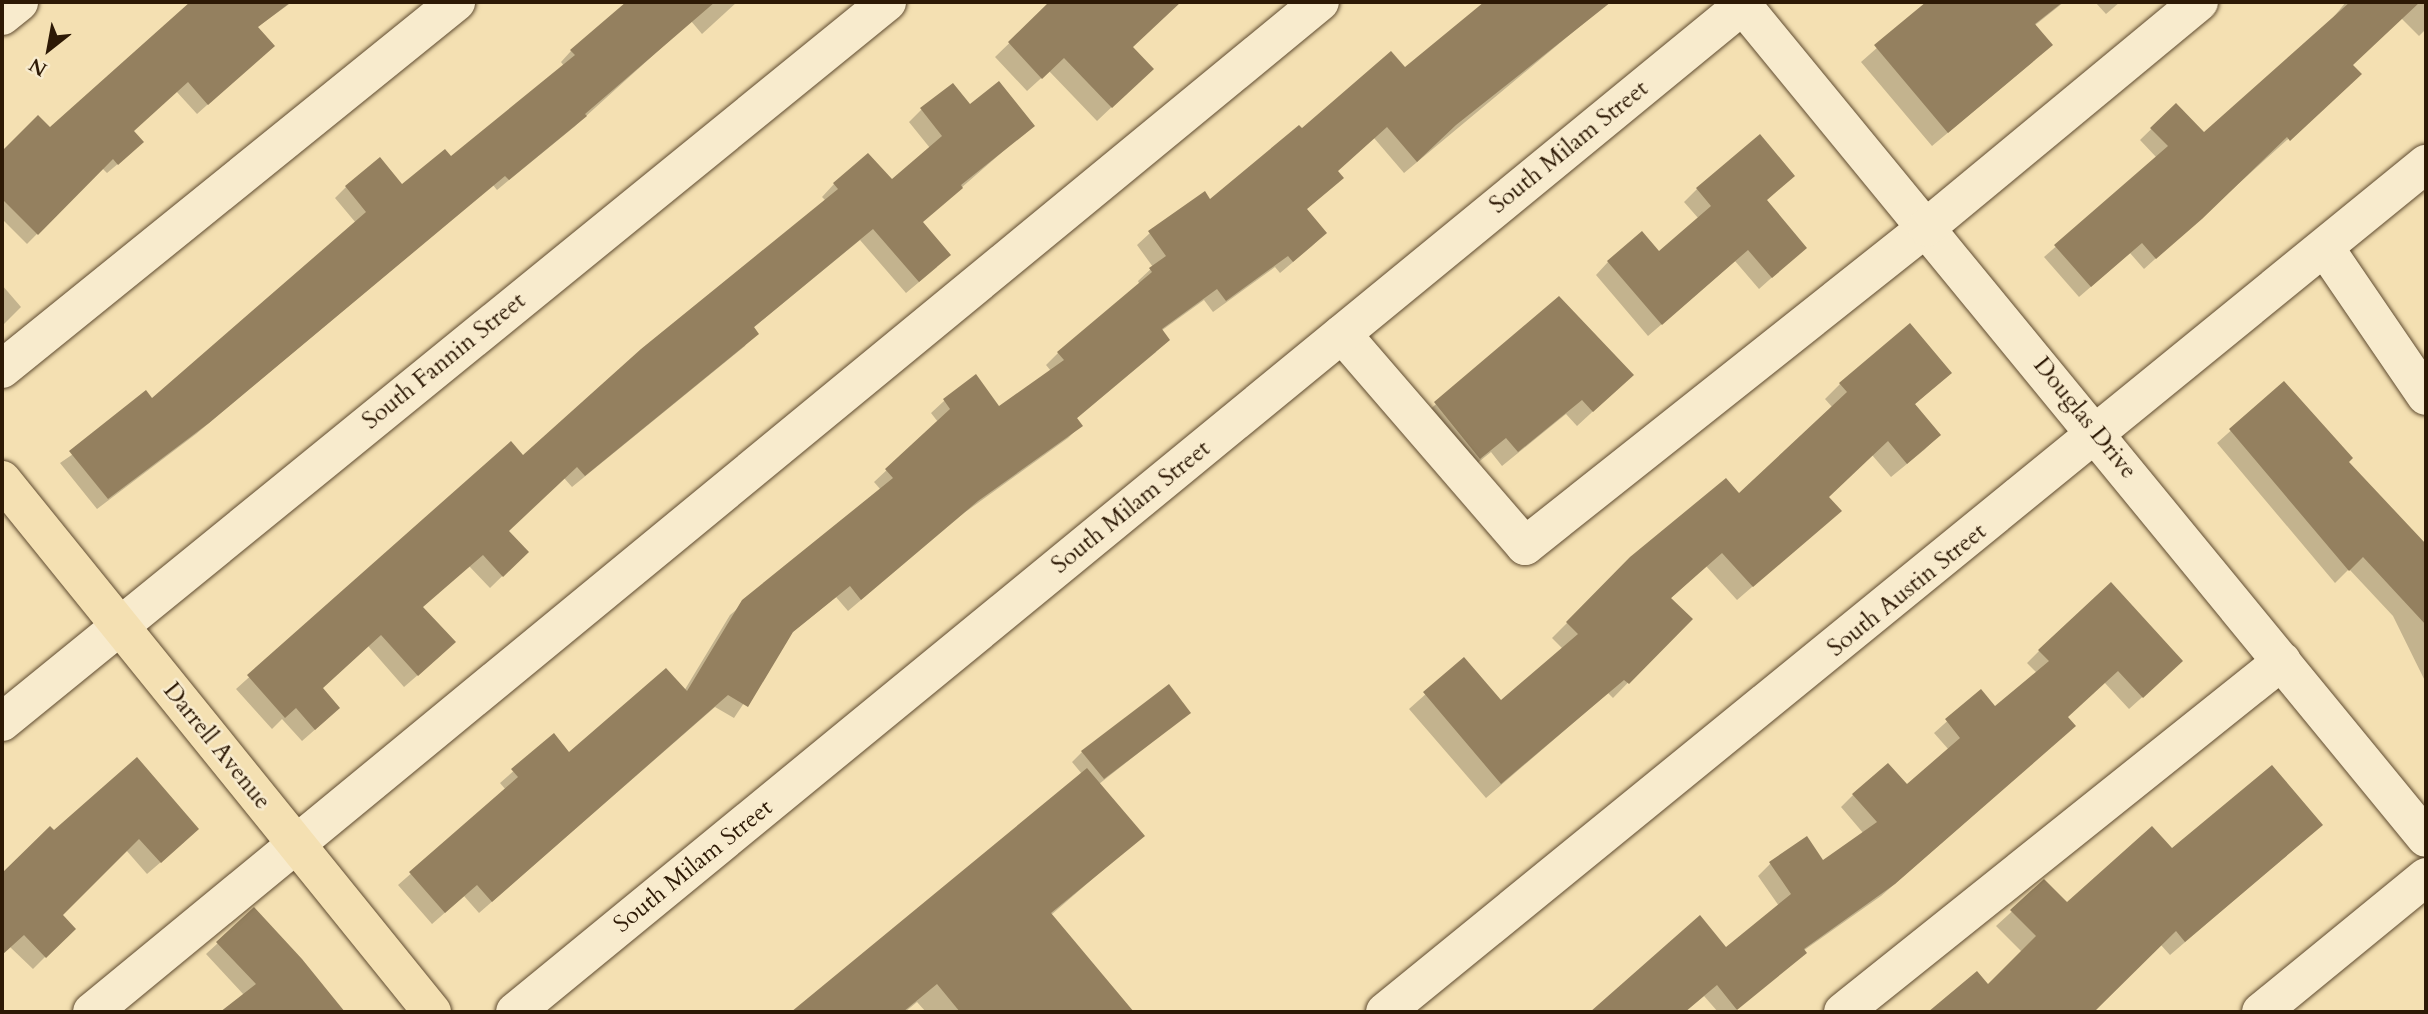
<!DOCTYPE html>
<style>
body{margin:0}
#map{position:relative;width:2428px;height:1014px;overflow:hidden;background:#f4e0b2;font-family:Cardo,serif}
div>[style]{position:absolute}
.shadow>*{inset:0;background:#0003}
.building>*{inset:0;background:#94805f}
.roads{filter:drop-shadow(0 0 2px #5f4b30) drop-shadow(0 0 2px #5f4b30)}
.minor>*{height:38px;margin:-19px;padding:0 19px;transform-origin:19px;border-radius:19px;background:#f8ebcd}
.major>*{height:38px;margin:-19px;padding:0 19px;transform-origin:19px;border-radius:19px;background:#f4e0b2}
span{translate:-50% -50%;white-space:nowrap;text-align:center;line-height:1.15;-webkit-text-stroke:5px #f8ebcd;paint-order:stroke}
.street-label{font-size:24px;color:#2d1905}
.frame{position:absolute;inset:0;border:4px solid #2d1905;pointer-events:none}
.north{position:absolute;left:14px;top:14px;width:70px;height:70px;-webkit-text-stroke:5px #f8ebcd;paint-order:stroke;rotate:211deg;font-size:19px;font-weight:700;line-height:28px;text-align:center;color:#2d1905}
.north::after{content:'';display:block;margin:auto;width:24px;height:32px;background:#2d1905;clip-path:polygon(50% 0,100% 100%,50% 72%,0 100%)}
</style>
<div id="map">
<div class="shadow">
<i style="clip-path:polygon(193px 2px,292px 2px,256px 28px,262px 56px,197px 114px,176px 91px,132px 131px,132px 152px,107px 173px,102px 168px,27px 244px,2px 219px,2px 153px,38px 117px,50px 129px)"></i>
<i style="clip-path:polygon(629px 2px,737px 2px,702px 34px,691px 21px,574px 127px,497px 190px,493px 185px,196px 434px,97px 509px,60px 463px,152px 400px,356px 223px,335px 198px,346px 187px,380px 159px,402px 186px,451px 158px,564px 66px,561px 62px,571px 51px)"></i>
<i style="clip-path:polygon(1052px 2px,1179px 2px,1131px 47px,1138px 82px,1097px 121px,1049px 71px,1027px 91px,995px 57px)"></i>
<i style="clip-path:polygon(1487px 2px,1588px 2px,1597px 12px,1404px 173px,1374px 138px,1336px 171px,1305px 210px,1325px 233px,1312px 246px,1280px 273px,1275px 267px,1213px 312px,1204px 300px,1161px 331px,1156px 352px,1076px 419px,1080px 426px,1068px 438px,964px 513px,848px 611px,836px 597px,789px 635px,734px 718px,715px 707px,479px 913px,464px 896px,432px 924px,398px 885px,506px 790px,500px 783px,553px 736px,569px 754px,684px 691px,730px 615px,881px 490px,874px 482px,938px 422px,931px 413px,944px 401px,976px 377px,999px 409px,1051px 371px,1046px 365px,1058px 353px,1140px 285px,1138px 281px,1153px 267px,1137px 245px,1150px 233px,1210px 201px,1302px 131px,1405px 70px)"></i>
<i style="clip-path:polygon(1929px 2px,2064px 2px,2034px 26px,2035px 60px,1932px 146px,1861px 62px)"></i>
<i style="clip-path:polygon(2095px 2px,2120px 2px,2106px 14px)"></i>
<i style="clip-path:polygon(2346px 2px,2426px 2px,2426px 29px,2419px 36px,2401px 18px,2351px 65px,2348px 85px,2144px 269px,2130px 253px,2079px 297px,2044px 257px,2157px 158px,2140px 140px,2176px 105px,2204px 135px,2327px 25px)"></i>
<i style="clip-path:polygon(970px 106px,1032px 126px,921px 223px,937px 267px,906px 293px,860px 240px,753px 328px,745px 346px,572px 487px,564px 478px,507px 531px,527px 552px,490px 588px,469px 566px,422px 607px,441px 655px,404px 687px,368px 646px,321px 689px,326px 720px,302px 741px,282px 719px,272px 729px,236px 689px,510px 444px,523px 457px,826px 201px,822px 197px,834px 184px,891px 182px,930px 148px,909px 122px,921px 110px)"></i>
<i style="clip-path:polygon(1697px 189px,1765px 201px,1805px 248px,1759px 289px,1735px 261px,1648px 336px,1596px 275px,1608px 262px,1659px 254px,1699px 219px,1684px 202px)"></i>
<i style="clip-path:polygon(2px 285px,21px 307px,2px 326px)"></i>
<i style="clip-path:polygon(1559px 298px,1616px 390px,1577px 426px,1566px 414px,1502px 466px,1491px 452px,1465px 473px,1420px 418px)"></i>
<i style="clip-path:polygon(1950px 373px,1914px 405px,1939px 435px,1924px 450px,1891px 477px,1872px 455px,1827px 497px,1840px 511px,1737px 600px,1706px 566px,1670px 599px,1690px 619px,1613px 698px,1608px 693px,1486px 798px,1409px 709px,1464px 660px,1500px 703px,1563px 649px,1552px 638px,1631px 559px,1739px 495px,1833px 408px,1825px 399px,1840px 384px)"></i>
<i style="clip-path:polygon(2284px 383px,2347px 462px,2426px 546px,2426px 683px,2393px 616px,2349px 569px,2335px 583px,2217px 443px)"></i>
<i style="clip-path:polygon(2039px 651px,2169px 673px,2129px 709px,2104px 682px,2066px 717px,2061px 738px,1881px 896px,1803px 951px,1734px 1012px,1718px 1012px,1704px 996px,1685px 1012px,1596px 1012px,1699px 917px,1726px 950px,1779px 906px,1758px 876px,1770px 864px,1806px 838px,1823px 862px,1864px 834px,1841px 807px,1853px 795px,1906px 787px,1949px 750px,1934px 733px,1980px 692px,1994px 709px,2037px 673px,2027px 663px)"></i>
<i style="clip-path:polygon(1189px 713px,1099px 784px,1142px 836px,1051px 915px,1132px 1012px,926px 1012px,917px 1002px,905px 1012px,794px 1012px,1082px 774px,1072px 762px,1082px 752px)"></i>
<i style="clip-path:polygon(50px 828px,54px 832px,184px 842px,147px 874px,126px 850px,60px 915px,73px 929px,33px 969px,10px 947px,2px 954px,2px 876px)"></i>
<i style="clip-path:polygon(2306px 839px,2170px 955px,2160px 944px,2092px 1012px,1931px 1012px,1976px 973px,1988px 986px,2022px 952px,1996px 926px,2044px 882px,2067px 904px,2172px 850px)"></i>
<i style="clip-path:polygon(254px 910px,342px 1012px,223px 1012px,244px 995px,206px 954px)"></i>
</div>
<div class="building">
<i style="clip-path:polygon(190px 2px,291px 2px,258px 27px,275px 46px,208px 105px,188px 82px,134px 131px,144px 142px,118px 165px,113px 159px,38px 235px,2px 199px,2px 151px,38px 115px,50px 127px)"></i>
<i style="clip-path:polygon(626px 2px,715px 2px,585px 114px,587px 116px,509px 180px,505px 176px,209px 423px,108px 499px,69px 451px,146px 390px,152px 398px,366px 212px,345px 186px,380px 157px,402px 184px,445px 149px,451px 156px,575px 55px,570px 50px)"></i>
<i style="clip-path:polygon(1049px 2px,1181px 2px,1133px 47px,1154px 69px,1112px 108px,1064px 58px,1042px 79px,1008px 42px)"></i>
<i style="clip-path:polygon(1484px 2px,1611px 2px,1456px 125px,1417px 162px,1387px 127px,1338px 171px,1344px 178px,1307px 209px,1327px 233px,1293px 262px,1288px 256px,1226px 301px,1217px 289px,1162px 329px,1170px 340px,1077px 418px,1083px 426px,978px 501px,861px 600px,850px 586px,793px 632px,748px 707px,728px 695px,492px 902px,477px 885px,445px 913px,409px 872px,518px 777px,511px 769px,554px 733px,569px 752px,666px 668px,687px 691px,742px 600px,893px 478px,885px 469px,950px 409px,943px 399px,976px 374px,999px 406px,1064px 360px,1057px 352px,1152px 272px,1149px 268px,1166px 256px,1148px 231px,1205px 191px,1210px 199px,1299px 125px,1302px 128px,1391px 51px,1405px 67px)"></i>
<i style="clip-path:polygon(1926px 2px,2063px 2px,2035px 24px,2053px 45px,1948px 133px,1874px 45px)"></i>
<i style="clip-path:polygon(2350px 2px,2420px 2px,2353px 65px,2362px 74px,2290px 141px,2287px 137px,2202px 219px,2156px 259px,2142px 243px,2091px 287px,2054px 245px,2168px 146px,2150px 128px,2176px 103px,2204px 132px)"></i>
<i style="clip-path:polygon(999px 81px,1035px 126px,961px 185px,963px 188px,923px 222px,951px 255px,919px 282px,873px 229px,754px 327px,759px 334px,585px 476px,577px 467px,509px 531px,529px 552px,503px 577px,483px 555px,423px 607px,456px 642px,418px 676px,381px 635px,323px 688px,340px 708px,315px 730px,296px 708px,285px 718px,247px 675px,511px 441px,523px 455px,641px 349px,838px 189px,833px 183px,868px 153px,892px 179px,942px 136px,920px 108px,953px 83px,970px 104px)"></i>
<i style="clip-path:polygon(1760px 134px,1795px 176px,1767px 200px,1807px 248px,1772px 278px,1748px 250px,1662px 325px,1607px 261px,1642px 231px,1659px 251px,1711px 206px,1696px 188px)"></i>
<i style="clip-path:polygon(1559px 296px,1634px 375px,1593px 412px,1582px 400px,1518px 452px,1506px 438px,1480px 459px,1434px 402px)"></i>
<i style="clip-path:polygon(1910px 323px,1952px 373px,1915px 404px,1941px 435px,1907px 464px,1888px 441px,1829px 497px,1842px 511px,1753px 587px,1722px 553px,1671px 598px,1693px 619px,1629px 684px,1624px 680px,1501px 784px,1423px 692px,1464px 657px,1501px 700px,1578px 634px,1566px 622px,1630px 557px,1726px 478px,1739px 493px,1847px 392px,1839px 383px)"></i>
<i style="clip-path:polygon(2284px 381px,2353px 458px,2349px 462px,2426px 544px,2426px 625px,2363px 557px,2349px 571px,2229px 429px)"></i>
<i style="clip-path:polygon(2111px 582px,2183px 661px,2143px 698px,2118px 671px,2068px 717px,2076px 726px,1895px 884px,1804px 949px,1807px 953px,1737px 1010px,1717px 985px,1685px 1012px,1590px 1012px,1700px 915px,1726px 947px,1791px 894px,1769px 862px,1807px 836px,1823px 860px,1877px 822px,1852px 794px,1888px 763px,1907px 784px,1960px 738px,1945px 719px,1981px 689px,1995px 706px,2049px 661px,2038px 650px)"></i>
<i style="clip-path:polygon(1169px 684px,1191px 713px,1104px 779px,1081px 751px)"></i>
<i style="clip-path:polygon(137px 757px,199px 829px,161px 863px,139px 839px,63px 915px,76px 929px,46px 958px,24px 935px,2px 955px,2px 873px,50px 826px,54px 830px)"></i>
<i style="clip-path:polygon(2272px 765px,2323px 825px,2185px 942px,2176px 931px,2094px 1012px,1928px 1012px,1977px 971px,1988px 984px,2036px 936px,2010px 910px,2044px 879px,2067px 902px,2152px 826px,2172px 848px)"></i>
<i style="clip-path:polygon(1087px 768px,1145px 836px,1051px 913px,1134px 1012px,960px 1012px,937px 984px,903px 1012px,791px 1012px)"></i>
<i style="clip-path:polygon(254px 907px,302px 959px,345px 1012px,220px 1012px,256px 984px,216px 942px)"></i>
</div>
<div class="roads">
<div class="minor">
<i style="left:1740px;top:2px;width:1081px;rotate:50.63deg"></i>
<i style="left:2px;top:16px;width:22px;rotate:-39deg"></i>
<i style="left:2325px;top:248px;width:179px;rotate:55.7deg"></i>
<i style="left:1342px;top:334px;width:280px;rotate:49.2deg"></i>
<i style="left:1525px;top:546px;width:513px;rotate:-38.43deg"></i>
<i style="left:1927px;top:227px;width:353px;rotate:-39.6deg"></i>
<i style="left:2px;top:369px;width:584px;rotate:-38.95deg"></i>
<i style="left:2px;top:722px;width:1141px;rotate:-39.13deg"></i>
<i style="left:92px;top:1012px;width:1590px;rotate:-39.44deg"></i>
<i style="left:515px;top:1012px;width:1593px;rotate:-39.35deg"></i>
<i style="left:1385px;top:1012px;width:1343px;rotate:-39.17deg"></i>
<i style="left:1843px;top:1012px;width:562px;rotate:-38.64deg"></i>
<i style="left:2261px;top:1012px;width:213px;rotate:-39.3deg"></i>
</div>
<div class="major">
<i style="left:2px;top:480px;width:684px;rotate:51.05deg"></i>
</div>
</div>
<div class="street-label">
<span style="left:1569px;top:147px;rotate:-39deg">South Milam Street</span>
<span style="left:444px;top:361px;rotate:-39deg">South Fannin Street</span>
<span style="left:2085px;top:418px;rotate:51deg">Douglas Drive</span>
<span style="left:1131px;top:507px;rotate:-39deg">South Milam Street</span>
<span style="left:1907px;top:590px;rotate:-39deg">South Austin Street</span>
<span style="left:217px;top:746px;rotate:51deg">Darrell Avenue</span>
<span style="left:693px;top:866px;rotate:-39deg">South Milam Street</span>
</div>
<div class="frame"></div>
<div class="north">N</div>
</div>
